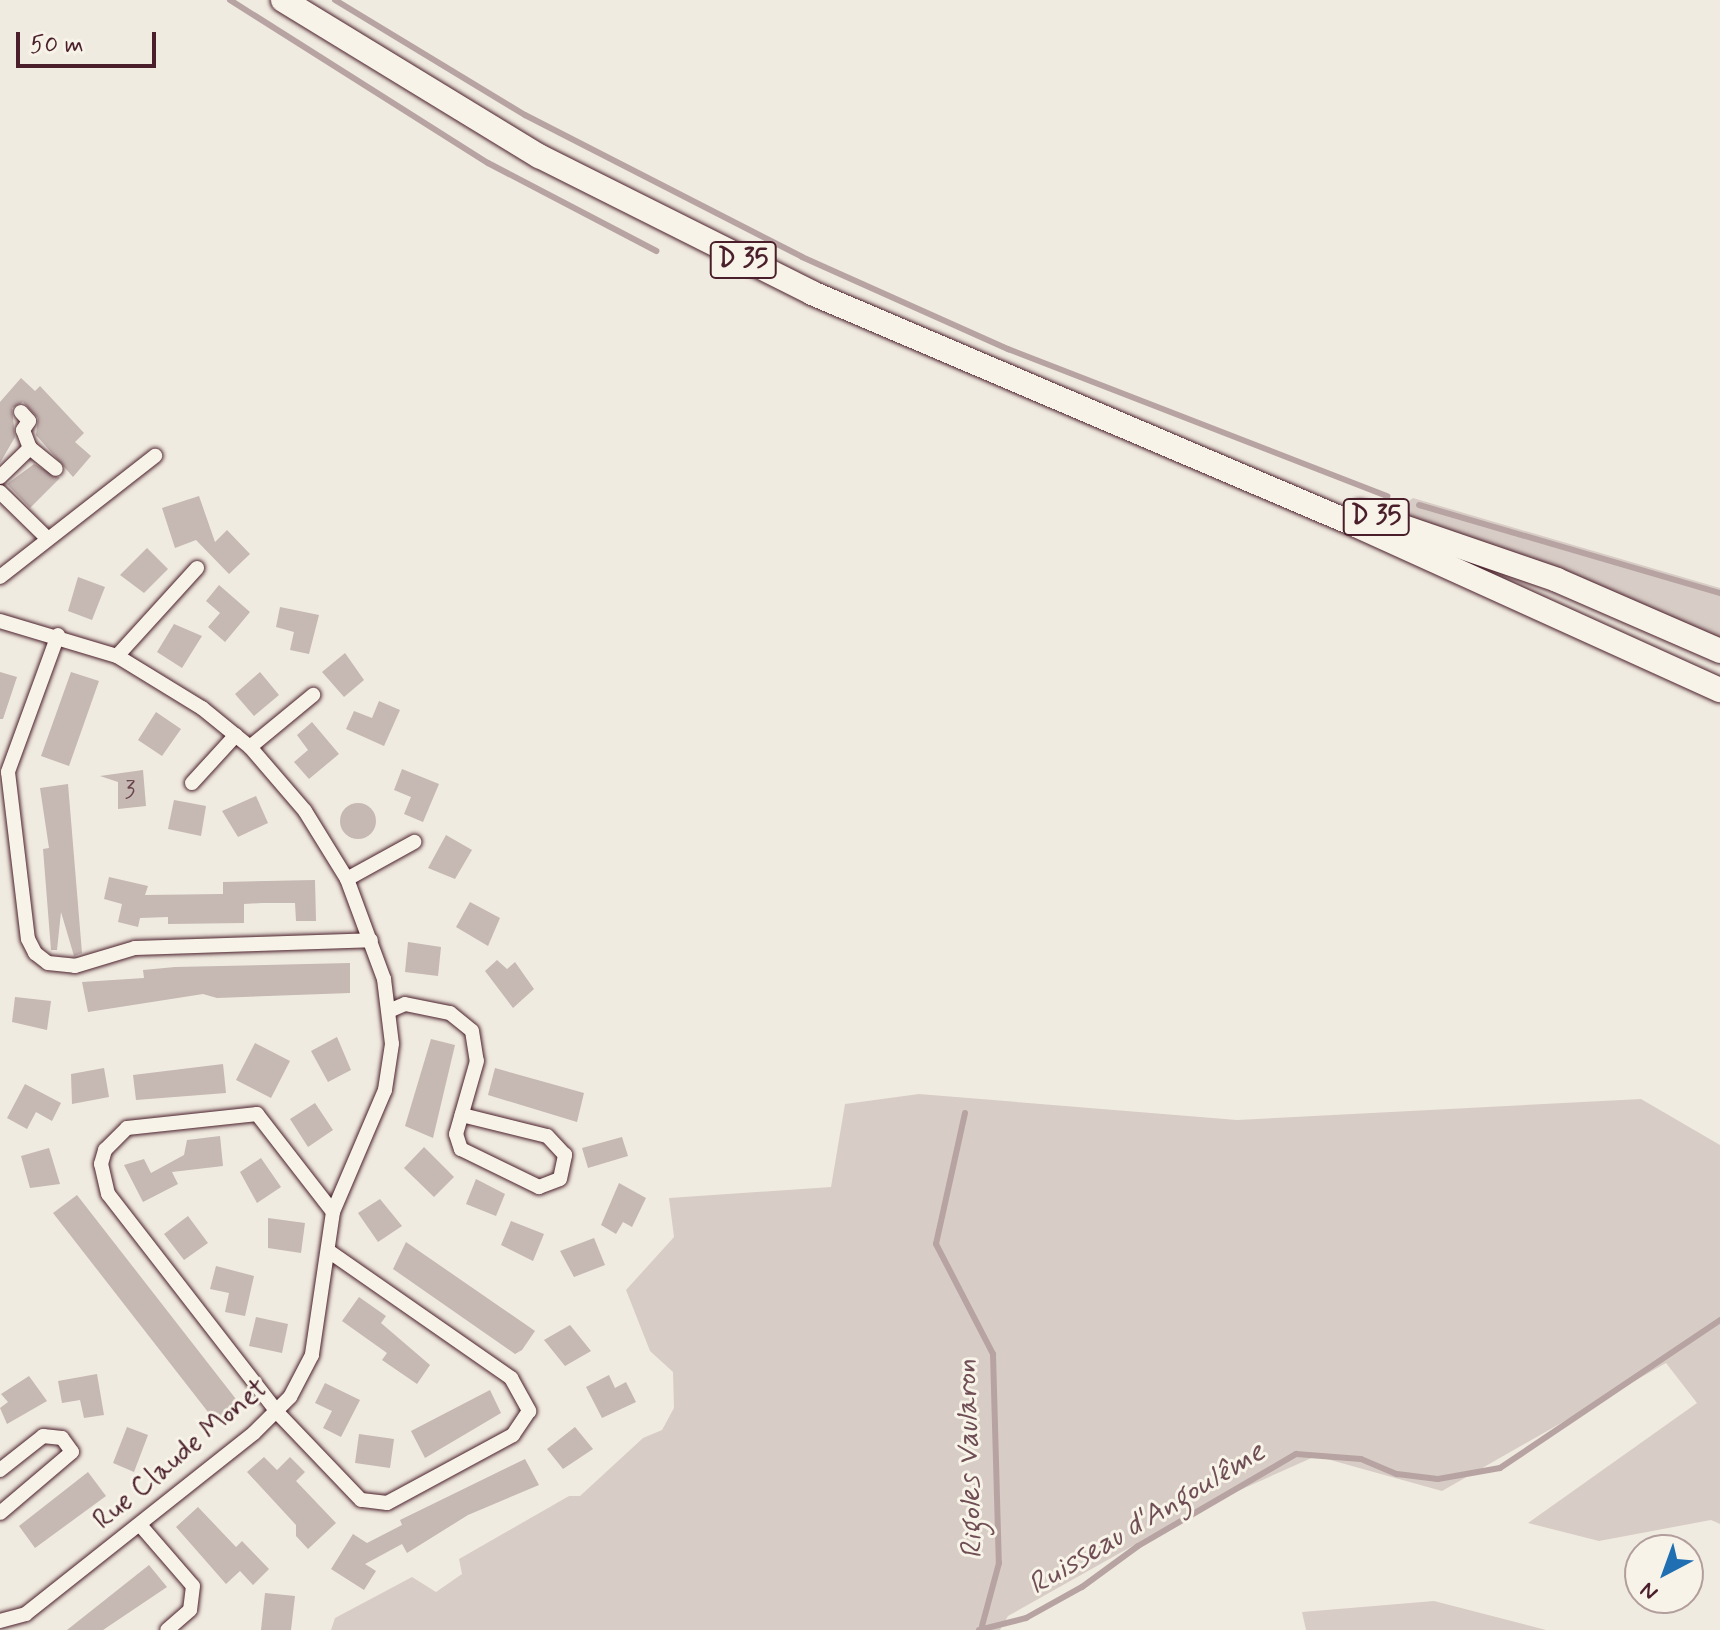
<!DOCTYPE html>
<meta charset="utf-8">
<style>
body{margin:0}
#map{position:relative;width:1720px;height:1630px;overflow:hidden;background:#f0ebe0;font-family:Mynerve,sans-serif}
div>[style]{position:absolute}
.green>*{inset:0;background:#d8cdc6}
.stream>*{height:6px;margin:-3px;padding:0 3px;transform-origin:3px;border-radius:3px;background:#b7a4a2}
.building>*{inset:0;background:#c6b8b3}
.round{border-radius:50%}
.roads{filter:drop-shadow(0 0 2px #4a1f2b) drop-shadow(0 0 2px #4a1f2b)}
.street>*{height:14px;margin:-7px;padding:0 7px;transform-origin:7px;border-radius:7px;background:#f7f3e8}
.primary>*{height:24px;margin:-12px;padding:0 12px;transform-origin:12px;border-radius:12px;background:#f7f3e8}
span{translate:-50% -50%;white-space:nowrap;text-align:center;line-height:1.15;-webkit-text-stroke:6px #f7f3e8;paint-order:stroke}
.number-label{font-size:24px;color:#69454d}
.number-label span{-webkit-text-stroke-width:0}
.shield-label span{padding:2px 6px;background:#f7f3e8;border:2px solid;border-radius:6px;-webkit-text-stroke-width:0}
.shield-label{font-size:26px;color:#4a1f2b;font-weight:700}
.street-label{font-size:28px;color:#4a1f2b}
.water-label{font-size:30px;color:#704e55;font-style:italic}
.north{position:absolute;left:1624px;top:1534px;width:80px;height:80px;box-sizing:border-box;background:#f7f3e8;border:2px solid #b29e9c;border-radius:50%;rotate:221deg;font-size:22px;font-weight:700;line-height:32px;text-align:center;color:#4a1f2b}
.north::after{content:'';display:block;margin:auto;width:28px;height:36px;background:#1f6fb2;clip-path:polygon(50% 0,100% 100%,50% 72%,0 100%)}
.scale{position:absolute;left:16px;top:32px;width:140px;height:36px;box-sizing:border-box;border:4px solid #4a1f2b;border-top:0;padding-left:10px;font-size:24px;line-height:28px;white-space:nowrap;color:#4a1f2b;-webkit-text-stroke:6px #f7f3e8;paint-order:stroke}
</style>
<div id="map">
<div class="green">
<i style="clip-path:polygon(1413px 498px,1720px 588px,1720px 638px,1556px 568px,1394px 511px)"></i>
<i style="clip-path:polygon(919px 1094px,1237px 1120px,1641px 1099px,1720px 1145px,1720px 1524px,1711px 1520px,1599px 1541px,1528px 1523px,1697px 1403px,1666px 1363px,1442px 1491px,1316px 1456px,1200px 1508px,1008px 1616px,1000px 1630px,331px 1630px,335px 1618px,412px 1577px,436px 1592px,462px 1574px,459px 1559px,569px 1496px,580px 1496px,643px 1438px,662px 1430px,674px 1408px,673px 1372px,650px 1351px,626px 1290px,674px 1237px,669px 1198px,831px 1187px,845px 1104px)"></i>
<i style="clip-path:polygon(1434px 1601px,1546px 1630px,1306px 1630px,1302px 1612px)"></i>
</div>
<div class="stream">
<i style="left:230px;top:0;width:305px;rotate:32.3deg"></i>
<i style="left:488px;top:163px;width:190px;rotate:27.6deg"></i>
<i style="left:335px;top:0;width:222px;rotate:31.2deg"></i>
<i style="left:525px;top:115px;width:311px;rotate:27.1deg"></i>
<i style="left:802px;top:257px;width:226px;rotate:24.1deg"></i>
<i style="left:1008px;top:349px;width:407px;rotate:21.2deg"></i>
<i style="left:1419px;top:505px;width:314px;rotate:16.3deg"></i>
<i style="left:965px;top:1113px;width:134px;rotate:102.5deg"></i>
<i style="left:936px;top:1244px;width:124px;rotate:62.6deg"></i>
<i style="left:993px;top:1354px;width:209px;rotate:88.4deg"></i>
<i style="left:999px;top:1563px;width:65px;rotate:105.1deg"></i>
<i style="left:979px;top:1630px;width:49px;rotate:-14.3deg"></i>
<i style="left:1026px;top:1618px;width:64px;rotate:-29deg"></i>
<i style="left:1082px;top:1587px;width:69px;rotate:-36.2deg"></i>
<i style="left:1138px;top:1546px;width:183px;rotate:-30.2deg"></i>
<i style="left:1296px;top:1454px;width:65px;rotate:4.4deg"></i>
<i style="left:1361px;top:1459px;width:39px;rotate:23deg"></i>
<i style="left:1397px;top:1474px;width:41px;rotate:7deg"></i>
<i style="left:1438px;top:1479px;width:63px;rotate:-10.1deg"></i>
<i style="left:1500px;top:1468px;width:265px;rotate:-33.9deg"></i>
</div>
<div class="building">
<i style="clip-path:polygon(21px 378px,35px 391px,40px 386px,84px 433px,75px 442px,91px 456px,73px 477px,36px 435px,38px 418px,23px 402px,12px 408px,15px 437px,0 463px,0 402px)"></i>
<i style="clip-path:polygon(34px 464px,60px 478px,30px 508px,7px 484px)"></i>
<i style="clip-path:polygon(199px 496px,215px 542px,227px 530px,250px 554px,229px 574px,196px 540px,175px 548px,162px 508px)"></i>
<i style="clip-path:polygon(147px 548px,168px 569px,144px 593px,120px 575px)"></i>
<i style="clip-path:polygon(78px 577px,105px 587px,92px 620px,68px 611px)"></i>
<i style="clip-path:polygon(219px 585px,250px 612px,225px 642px,208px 627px,220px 613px,206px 601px)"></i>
<i style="clip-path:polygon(280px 607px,319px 615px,309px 654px,290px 650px,294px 632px,276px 627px)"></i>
<i style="clip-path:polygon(174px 624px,202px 636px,182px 668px,157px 652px)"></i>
<i style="clip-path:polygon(345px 653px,364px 680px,344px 697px,322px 672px)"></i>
<i style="clip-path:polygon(0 672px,17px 677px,3px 719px,0 719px)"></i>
<i style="clip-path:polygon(71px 672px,99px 681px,69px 766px,41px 756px)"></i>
<i style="clip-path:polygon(260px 672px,279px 695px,254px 716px,235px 694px)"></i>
<i style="clip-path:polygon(379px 701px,400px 710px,384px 746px,346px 729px,354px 711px,372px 718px)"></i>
<i style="clip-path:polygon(156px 712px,181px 729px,162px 756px,138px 740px)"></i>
<i style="clip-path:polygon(312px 722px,339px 754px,309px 779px,294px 762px,308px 750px,297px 735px)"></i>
<i style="clip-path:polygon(402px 769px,439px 784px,423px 822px,404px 814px,411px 797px,394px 790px)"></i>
<i style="clip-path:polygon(143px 770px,146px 806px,118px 809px,118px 782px,100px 776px)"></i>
<i style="clip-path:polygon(68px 784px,82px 953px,74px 956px,61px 912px,57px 950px,51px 950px,43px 849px,49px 848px,40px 788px)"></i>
<i style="clip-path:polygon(256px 796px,268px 823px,238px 837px,222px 811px)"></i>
<i style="clip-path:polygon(174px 800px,206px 806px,201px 836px,168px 829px)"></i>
<i class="round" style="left:340px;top:803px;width:36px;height:36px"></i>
<i style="clip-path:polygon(446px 835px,472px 850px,455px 879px,428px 868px)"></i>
<i style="clip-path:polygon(109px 877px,148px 886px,145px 895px,223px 894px,223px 882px,315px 880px,316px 921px,296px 921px,295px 903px,262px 903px,244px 904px,244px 923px,168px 924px,168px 917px,140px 918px,138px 927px,118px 922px,122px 904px,104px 899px)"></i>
<i style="clip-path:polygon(470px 902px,500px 918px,488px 946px,456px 927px)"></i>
<i style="clip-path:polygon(408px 942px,441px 947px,438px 976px,405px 972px)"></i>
<i style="clip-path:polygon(497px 960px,507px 969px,515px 962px,534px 989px,513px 1008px,485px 971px)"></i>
<i style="clip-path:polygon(350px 963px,350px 993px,217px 998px,203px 994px,88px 1012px,82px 982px,144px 978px,143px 970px,175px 967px)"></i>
<i style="clip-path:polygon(15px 997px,51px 1001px,47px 1030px,12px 1022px)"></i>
<i style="clip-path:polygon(337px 1037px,351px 1070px,328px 1082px,311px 1051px)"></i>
<i style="clip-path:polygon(431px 1039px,455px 1045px,433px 1138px,405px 1126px)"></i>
<i style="clip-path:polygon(255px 1043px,290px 1061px,271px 1098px,236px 1080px)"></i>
<i style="clip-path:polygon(223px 1064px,226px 1093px,136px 1100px,133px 1075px)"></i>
<i style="clip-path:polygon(104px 1068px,109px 1097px,72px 1104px,71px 1074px)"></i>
<i style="clip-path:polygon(495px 1068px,584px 1093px,577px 1122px,488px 1095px)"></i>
<i style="clip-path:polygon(25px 1084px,61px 1103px,52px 1121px,36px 1112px,27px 1129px,7px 1118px)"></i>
<i style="clip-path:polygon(315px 1103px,333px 1130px,308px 1147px,290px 1119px)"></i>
<i style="clip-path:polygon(220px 1136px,223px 1166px,172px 1172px,178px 1184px,143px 1202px,124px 1165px,144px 1159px,151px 1173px,184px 1155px,187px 1140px)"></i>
<i style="clip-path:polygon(622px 1137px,628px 1156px,588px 1168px,582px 1148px)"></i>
<i style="clip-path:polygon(424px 1147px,454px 1177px,434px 1197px,404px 1168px)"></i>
<i style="clip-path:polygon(49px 1148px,60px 1184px,30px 1188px,21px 1156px)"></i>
<i style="clip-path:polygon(261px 1158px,281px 1187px,257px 1203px,240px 1172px)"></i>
<i style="clip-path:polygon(476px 1179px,505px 1194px,496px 1216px,466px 1204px)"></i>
<i style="clip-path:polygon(619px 1183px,646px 1198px,632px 1227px,623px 1222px,616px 1234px,601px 1225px)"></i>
<i style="clip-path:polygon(77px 1195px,239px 1403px,215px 1421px,53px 1213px)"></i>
<i style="clip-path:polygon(380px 1199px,402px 1226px,378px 1242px,358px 1213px)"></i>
<i style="clip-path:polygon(188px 1216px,208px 1243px,184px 1260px,164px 1234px)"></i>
<i style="clip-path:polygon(268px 1218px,305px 1223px,301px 1253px,268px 1248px)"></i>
<i style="clip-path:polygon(511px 1221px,544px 1234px,533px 1261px,501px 1245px)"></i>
<i style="clip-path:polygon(594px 1238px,605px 1265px,574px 1277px,560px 1251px)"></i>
<i style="clip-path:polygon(406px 1242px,535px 1331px,522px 1350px,515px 1354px,393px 1269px)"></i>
<i style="clip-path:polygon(216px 1266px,254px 1276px,245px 1316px,225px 1312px,229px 1293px,210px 1289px)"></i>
<i style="clip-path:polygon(359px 1297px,386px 1316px,381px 1323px,430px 1365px,417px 1384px,382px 1360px,387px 1353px,342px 1321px)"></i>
<i style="clip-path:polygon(256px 1317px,288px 1324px,282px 1353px,249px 1346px)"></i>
<i style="clip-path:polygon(570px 1325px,591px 1351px,565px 1366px,544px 1340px)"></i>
<i style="clip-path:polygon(97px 1374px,104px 1415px,84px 1418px,80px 1400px,62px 1403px,58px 1381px)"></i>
<i style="clip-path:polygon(609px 1375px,615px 1388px,626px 1382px,636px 1402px,602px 1418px,586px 1387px)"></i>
<i style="clip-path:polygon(29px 1376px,47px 1401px,7px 1424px,0 1408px,8px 1402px,1px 1394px)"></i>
<i style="clip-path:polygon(325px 1383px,360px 1400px,341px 1437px,323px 1428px,332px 1411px,315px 1403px)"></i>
<i style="clip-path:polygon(490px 1390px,501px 1413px,425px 1458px,411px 1431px)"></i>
<i style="clip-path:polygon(127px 1427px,148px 1435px,134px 1472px,113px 1463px)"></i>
<i style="clip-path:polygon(575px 1427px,593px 1449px,563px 1469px,547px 1449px)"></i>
<i style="clip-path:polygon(359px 1434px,394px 1439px,390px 1468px,355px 1463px)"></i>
<i style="clip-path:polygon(264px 1457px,277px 1470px,290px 1457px,305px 1472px,296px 1481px,336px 1523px,308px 1549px,296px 1536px,296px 1525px,247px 1472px)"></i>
<i style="clip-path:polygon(525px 1459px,539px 1485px,468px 1515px,407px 1553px,402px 1544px,365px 1564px,376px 1571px,364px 1590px,331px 1569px,353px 1534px,367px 1543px,402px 1525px,400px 1520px)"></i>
<i style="clip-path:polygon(88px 1472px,106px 1496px,35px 1548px,19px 1526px)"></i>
<i style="clip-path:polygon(198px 1507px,236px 1547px,242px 1541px,269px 1569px,253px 1585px,240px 1571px,226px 1584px,176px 1527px)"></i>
<i style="clip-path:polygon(149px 1565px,167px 1587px,103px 1630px,67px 1630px)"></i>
<i style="clip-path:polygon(265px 1593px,295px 1596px,291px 1630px,261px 1630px)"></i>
</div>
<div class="roads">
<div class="street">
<i style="left:21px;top:412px;width:12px;rotate:48deg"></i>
<i style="left:29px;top:421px;width:11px;rotate:124deg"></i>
<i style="left:23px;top:430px;width:19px;rotate:69deg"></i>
<i style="left:0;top:477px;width:42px;rotate:-44deg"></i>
<i style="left:30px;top:448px;width:33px;rotate:39deg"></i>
<i style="left:0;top:492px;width:64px;rotate:44.4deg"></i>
<i style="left:0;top:577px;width:197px;rotate:-38deg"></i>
<i style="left:0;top:621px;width:122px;rotate:16.7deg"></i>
<i style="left:117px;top:656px;width:100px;rotate:31.5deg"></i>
<i style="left:202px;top:708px;width:62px;rotate:39.1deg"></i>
<i style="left:250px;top:747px;width:84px;rotate:49.3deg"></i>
<i style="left:305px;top:811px;width:80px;rotate:58.3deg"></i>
<i style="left:347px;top:879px;width:107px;rotate:69.7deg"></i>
<i style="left:384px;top:979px;width:65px;rotate:83deg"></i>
<i style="left:392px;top:1044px;width:47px;rotate:98.7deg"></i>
<i style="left:385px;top:1090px;width:133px;rotate:113.1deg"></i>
<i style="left:333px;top:1212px;width:145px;rotate:98.4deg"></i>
<i style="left:312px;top:1355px;width:47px;rotate:117.6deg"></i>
<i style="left:290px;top:1397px;width:51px;rotate:135deg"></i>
<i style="left:254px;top:1433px;width:291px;rotate:141.6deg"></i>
<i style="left:26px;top:1614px;width:27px;rotate:165deg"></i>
<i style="left:58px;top:635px;width:146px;rotate:110.1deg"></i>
<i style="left:8px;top:772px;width:168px;rotate:83.2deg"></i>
<i style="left:28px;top:939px;width:16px;rotate:63deg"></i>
<i style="left:35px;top:953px;width:16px;rotate:38deg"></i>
<i style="left:48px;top:963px;width:27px;rotate:6deg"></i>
<i style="left:75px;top:966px;width:63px;rotate:-16.7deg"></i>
<i style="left:135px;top:948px;width:236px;rotate:-1.9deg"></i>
<i style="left:117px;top:656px;width:119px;rotate:-47.7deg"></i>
<i style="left:250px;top:747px;width:82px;rotate:-39.5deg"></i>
<i style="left:192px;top:783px;width:65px;rotate:-47.5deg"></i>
<i style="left:347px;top:879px;width:77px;rotate:-28.9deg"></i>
<i style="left:391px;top:1010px;width:15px;rotate:-23deg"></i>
<i style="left:405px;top:1004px;width:46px;rotate:11.3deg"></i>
<i style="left:450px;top:1013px;width:28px;rotate:39deg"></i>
<i style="left:472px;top:1031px;width:30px;rotate:81deg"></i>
<i style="left:477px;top:1061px;width:76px;rotate:106deg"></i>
<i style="left:456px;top:1134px;width:16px;rotate:72deg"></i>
<i style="left:461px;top:1149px;width:87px;rotate:26deg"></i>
<i style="left:539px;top:1187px;width:22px;rotate:-21deg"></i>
<i style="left:560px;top:1179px;width:25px;rotate:-78deg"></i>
<i style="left:565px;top:1155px;width:26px;rotate:-133deg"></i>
<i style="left:547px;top:1136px;width:88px;rotate:-166.1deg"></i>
<i style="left:330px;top:1252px;width:221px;rotate:34.8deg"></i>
<i style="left:511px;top:1378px;width:38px;rotate:61deg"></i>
<i style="left:529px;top:1411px;width:29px;rotate:124deg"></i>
<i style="left:513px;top:1435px;width:143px;rotate:151.6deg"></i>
<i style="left:387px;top:1503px;width:26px;rotate:-173deg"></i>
<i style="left:361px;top:1500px;width:120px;rotate:-133.7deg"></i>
<i style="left:278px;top:1413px;width:277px;rotate:-127.8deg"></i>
<i style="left:108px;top:1194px;width:31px;rotate:-103deg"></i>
<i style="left:101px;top:1164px;width:15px;rotate:-74deg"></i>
<i style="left:105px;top:1150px;width:31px;rotate:-45deg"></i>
<i style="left:127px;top:1128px;width:131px;rotate:-6.1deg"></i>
<i style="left:257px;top:1114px;width:124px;rotate:52.2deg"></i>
<i style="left:0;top:1470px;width:55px;rotate:-38.3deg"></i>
<i style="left:43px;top:1436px;width:19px;rotate:6deg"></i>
<i style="left:62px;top:1438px;width:17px;rotate:54deg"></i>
<i style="left:72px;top:1452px;width:94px;rotate:139.7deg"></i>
<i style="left:141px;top:1526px;width:79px;rotate:49.1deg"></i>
<i style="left:193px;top:1586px;width:24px;rotate:97deg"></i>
<i style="left:190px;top:1610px;width:30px;rotate:139deg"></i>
</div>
<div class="primary">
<i style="left:283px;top:0;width:300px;rotate:31.4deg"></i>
<i style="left:539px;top:156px;width:305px;rotate:26.6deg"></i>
<i style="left:812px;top:293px;width:591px;rotate:23.1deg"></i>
<i style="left:1356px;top:525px;width:400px;rotate:24.4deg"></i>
<i style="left:1360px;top:512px;width:208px;rotate:19deg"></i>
<i style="left:1557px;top:580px;width:178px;rotate:23.5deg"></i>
</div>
</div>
<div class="number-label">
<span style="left:130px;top:791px">3</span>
</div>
<div class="shield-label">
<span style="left:743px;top:260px">D 35</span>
<span style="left:1376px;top:517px">D 35</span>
</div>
<div class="street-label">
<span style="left:181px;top:1455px;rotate:-40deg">Rue Claude Monet</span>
</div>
<div class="water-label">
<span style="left:970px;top:1459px;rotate:-92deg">Rigoles Vaularon</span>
<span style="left:1147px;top:1519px;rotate:-31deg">Ruisseau d'Angoulême</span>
</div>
<div class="north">N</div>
<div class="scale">50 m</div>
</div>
